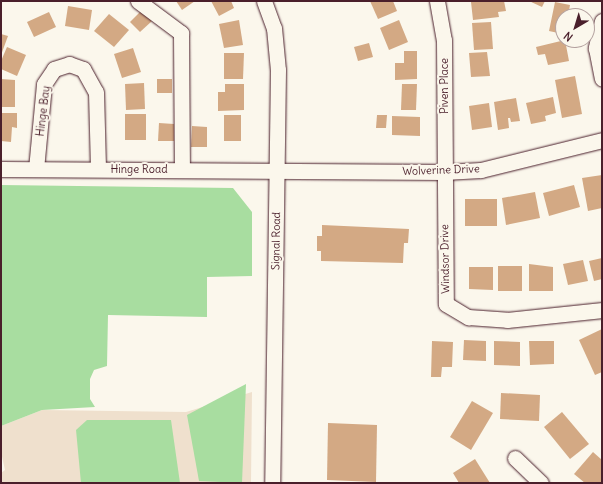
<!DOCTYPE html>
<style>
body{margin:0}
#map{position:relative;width:603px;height:484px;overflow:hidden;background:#fbf7ec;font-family:Delius,sans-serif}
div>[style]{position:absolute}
.built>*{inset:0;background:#efe0cd}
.green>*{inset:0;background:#a8dda0}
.building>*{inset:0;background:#d3a984}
.roads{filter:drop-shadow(0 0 1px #4a1f2b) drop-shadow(0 0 1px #4a1f2b)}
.minor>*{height:15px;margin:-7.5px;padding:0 7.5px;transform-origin:7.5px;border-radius:7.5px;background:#fbf7ec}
span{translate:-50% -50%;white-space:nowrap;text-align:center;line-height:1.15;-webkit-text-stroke:4px #fbf7ec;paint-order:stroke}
.street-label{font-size:11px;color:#4a1f2b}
.frame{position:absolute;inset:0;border:2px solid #4a1f2b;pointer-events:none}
.north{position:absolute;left:555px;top:8px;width:40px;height:40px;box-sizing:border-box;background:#fbf7ec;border:1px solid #b4a19f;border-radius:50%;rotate:218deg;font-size:11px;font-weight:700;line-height:16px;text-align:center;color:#4a1f2b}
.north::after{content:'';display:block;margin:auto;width:14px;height:18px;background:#4a1f2b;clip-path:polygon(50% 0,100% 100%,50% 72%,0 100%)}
</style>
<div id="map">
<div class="built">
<i style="clip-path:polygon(252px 392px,251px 483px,1px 483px,1px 473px,5px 470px,1px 452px,1px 426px,42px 410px,186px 412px)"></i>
</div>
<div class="green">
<i style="clip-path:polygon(1px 185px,233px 188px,252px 212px,252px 276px,207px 277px,207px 317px,108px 315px,107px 366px,94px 370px,90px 379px,90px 399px,95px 407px,42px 410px,1px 426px)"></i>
<i style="clip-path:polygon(246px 384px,242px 483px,199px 481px,187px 415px)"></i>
<i style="clip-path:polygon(87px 420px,171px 420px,180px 483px,81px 483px,76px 430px)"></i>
</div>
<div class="building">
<i style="clip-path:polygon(176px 1px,195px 1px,182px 10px)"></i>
<i style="clip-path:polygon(211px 1px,231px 1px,234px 8px,219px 16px)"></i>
<i style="clip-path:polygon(370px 1px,393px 1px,397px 11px,378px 19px)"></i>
<i style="clip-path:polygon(480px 1px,504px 1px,506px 11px,498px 12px,499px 17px,473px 20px,471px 2px)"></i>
<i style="clip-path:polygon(529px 1px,545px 1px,542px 7px)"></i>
<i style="clip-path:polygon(555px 2px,570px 5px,568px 16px,563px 16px,563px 34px,549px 31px)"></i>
<i style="clip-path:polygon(68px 6px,92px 10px,89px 30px,65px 26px)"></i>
<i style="clip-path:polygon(142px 10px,152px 21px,140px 32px,130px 22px)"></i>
<i style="clip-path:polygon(49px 12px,56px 27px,34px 37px,27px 22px)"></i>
<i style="clip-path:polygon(109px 14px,129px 30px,114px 47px,94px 31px)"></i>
<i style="clip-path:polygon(239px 20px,243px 45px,224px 48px,219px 24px)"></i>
<i style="clip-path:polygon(399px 20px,408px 42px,389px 50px,380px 28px)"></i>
<i style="clip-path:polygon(491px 22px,493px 49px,474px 50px,472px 23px)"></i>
<i style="clip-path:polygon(1px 34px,8px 36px,1px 55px)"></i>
<i style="clip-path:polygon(565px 40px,569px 61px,548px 65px,545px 54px,538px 55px,536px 47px)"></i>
<i style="clip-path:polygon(369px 43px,373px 57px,358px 61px,354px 47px)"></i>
<i style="clip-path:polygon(7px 47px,26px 55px,17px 76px,1px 69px,1px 61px)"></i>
<i style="clip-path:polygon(133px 48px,141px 72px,122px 78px,114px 54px)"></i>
<i style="clip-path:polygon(404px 51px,417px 51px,417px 79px,395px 80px,395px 63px,404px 63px)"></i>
<i style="clip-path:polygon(487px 52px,490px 76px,471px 77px,469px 53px)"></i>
<i style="clip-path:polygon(224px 53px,244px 53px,243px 79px,224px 79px)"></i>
<i style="clip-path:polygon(575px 76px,582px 114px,562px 118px,555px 80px)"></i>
<i style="clip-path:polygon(1px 79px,15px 80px,15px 107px,1px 107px)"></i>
<i style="clip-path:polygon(157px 79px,172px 79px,172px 93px,157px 93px)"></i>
<i style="clip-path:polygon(144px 83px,145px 109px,126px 110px,125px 84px)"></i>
<i style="clip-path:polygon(225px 84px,244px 84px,244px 110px,218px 111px,218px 92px,225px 92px)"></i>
<i style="clip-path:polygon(402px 84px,417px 84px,416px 110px,401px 110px)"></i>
<i style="clip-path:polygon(553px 97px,556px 113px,545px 116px,546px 121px,531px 124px,526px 103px)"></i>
<i style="clip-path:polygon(516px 98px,520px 121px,511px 122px,510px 118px,508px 118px,509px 128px,498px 130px,494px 102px)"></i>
<i style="clip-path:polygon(489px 103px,492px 127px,472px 130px,469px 106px)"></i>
<i style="clip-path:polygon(1px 113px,17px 113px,17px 128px,12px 127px,11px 142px,1px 141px)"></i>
<i style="clip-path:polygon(125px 114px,146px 114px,146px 140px,125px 140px)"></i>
<i style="clip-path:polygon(224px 115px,241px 115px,241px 141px,224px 141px)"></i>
<i style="clip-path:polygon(377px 115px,387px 115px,386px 128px,376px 128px)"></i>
<i style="clip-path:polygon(392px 116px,420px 117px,420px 136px,392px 135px)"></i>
<i style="clip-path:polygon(159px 123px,174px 124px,174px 141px,158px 141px)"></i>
<i style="clip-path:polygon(192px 126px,207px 127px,207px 147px,191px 147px)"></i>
<i style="clip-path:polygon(602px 175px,602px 208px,588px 211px,582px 178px)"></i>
<i style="clip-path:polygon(574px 185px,580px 207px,549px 216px,543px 193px)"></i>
<i style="clip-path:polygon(535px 192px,540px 218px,506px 225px,502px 198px)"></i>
<i style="clip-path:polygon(465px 199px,497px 199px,497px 226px,465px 226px)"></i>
<i style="clip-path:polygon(322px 225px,409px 229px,408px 243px,404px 243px,403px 263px,321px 261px,321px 251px,317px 251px,317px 236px,322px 236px)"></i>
<i style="clip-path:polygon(602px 258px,602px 279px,594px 281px,589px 261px)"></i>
<i style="clip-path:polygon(583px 260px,588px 281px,568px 285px,563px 264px)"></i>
<i style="clip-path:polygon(529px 264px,553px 267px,553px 291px,529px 291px)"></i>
<i style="clip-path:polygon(498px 266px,522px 266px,522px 291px,498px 291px)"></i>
<i style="clip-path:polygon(469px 267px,493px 267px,493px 290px,469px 289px)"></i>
<i style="clip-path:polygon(602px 329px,602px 372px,595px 375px,579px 340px)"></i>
<i style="clip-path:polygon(464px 340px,486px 341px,486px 361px,463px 360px)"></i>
<i style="clip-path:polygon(432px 341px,453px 342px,452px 367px,442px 367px,441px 377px,431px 377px)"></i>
<i style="clip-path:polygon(494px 341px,520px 342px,520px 366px,494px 365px)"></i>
<i style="clip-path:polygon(529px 341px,554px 341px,554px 364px,530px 365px)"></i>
<i style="clip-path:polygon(501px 393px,540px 395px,539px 421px,500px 419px)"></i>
<i style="clip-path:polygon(472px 401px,493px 413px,471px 450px,450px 437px)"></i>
<i style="clip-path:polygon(562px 412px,589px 444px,570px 459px,544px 427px)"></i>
<i style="clip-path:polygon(328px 423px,377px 425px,376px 482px,327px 480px)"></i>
<i style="clip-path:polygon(593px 452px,602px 460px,602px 483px,585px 483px,574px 474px)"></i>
<i style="clip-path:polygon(475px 459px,490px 483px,459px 483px,453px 473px)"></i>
</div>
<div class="roads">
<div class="minor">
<i style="left:138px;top:1px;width:54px;rotate:36.7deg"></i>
<i style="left:181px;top:33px;width:137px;rotate:89.6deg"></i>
<i style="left:264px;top:1px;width:29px;rotate:70deg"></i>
<i style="left:274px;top:28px;width:42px;rotate:84.6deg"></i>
<i style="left:278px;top:70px;width:413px;rotate:90.8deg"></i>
<i style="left:437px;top:1px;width:40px;rotate:80deg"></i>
<i style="left:444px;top:40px;width:264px;rotate:89.6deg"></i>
<i style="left:446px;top:304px;width:26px;rotate:31deg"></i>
<i style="left:468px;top:317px;width:39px;rotate:4deg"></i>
<i style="left:507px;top:320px;width:96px;rotate:-6deg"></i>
<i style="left:602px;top:21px;width:28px;rotate:103deg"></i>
<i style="left:596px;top:48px;width:31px;rotate:79deg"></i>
<i style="left:1px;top:169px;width:443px;rotate:0.4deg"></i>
<i style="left:444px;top:172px;width:37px;rotate:-3deg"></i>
<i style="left:481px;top:170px;width:125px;rotate:-13.9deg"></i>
<i style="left:36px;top:169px;width:85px;rotate:-84.6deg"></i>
<i style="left:44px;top:84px;width:18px;rotate:-56deg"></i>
<i style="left:54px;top:69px;width:16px;rotate:-18deg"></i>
<i style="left:69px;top:64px;width:15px;rotate:20deg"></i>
<i style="left:83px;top:69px;width:26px;rotate:61deg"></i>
<i style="left:96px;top:92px;width:77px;rotate:88.5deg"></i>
<i style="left:515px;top:458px;width:36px;rotate:44deg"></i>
</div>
</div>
<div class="street-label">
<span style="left:444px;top:86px;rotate:-90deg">Piven Place</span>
<span style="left:43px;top:111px;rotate:-83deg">Hinge Bay</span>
<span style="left:139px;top:169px">Hinge Road</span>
<span style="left:441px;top:170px;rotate:-2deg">Wolverine Drive</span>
<span style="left:276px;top:241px;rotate:-89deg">Signal Road</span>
<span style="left:445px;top:259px;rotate:-91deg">Windsor Drive</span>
</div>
<div class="frame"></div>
<div class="north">N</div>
</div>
